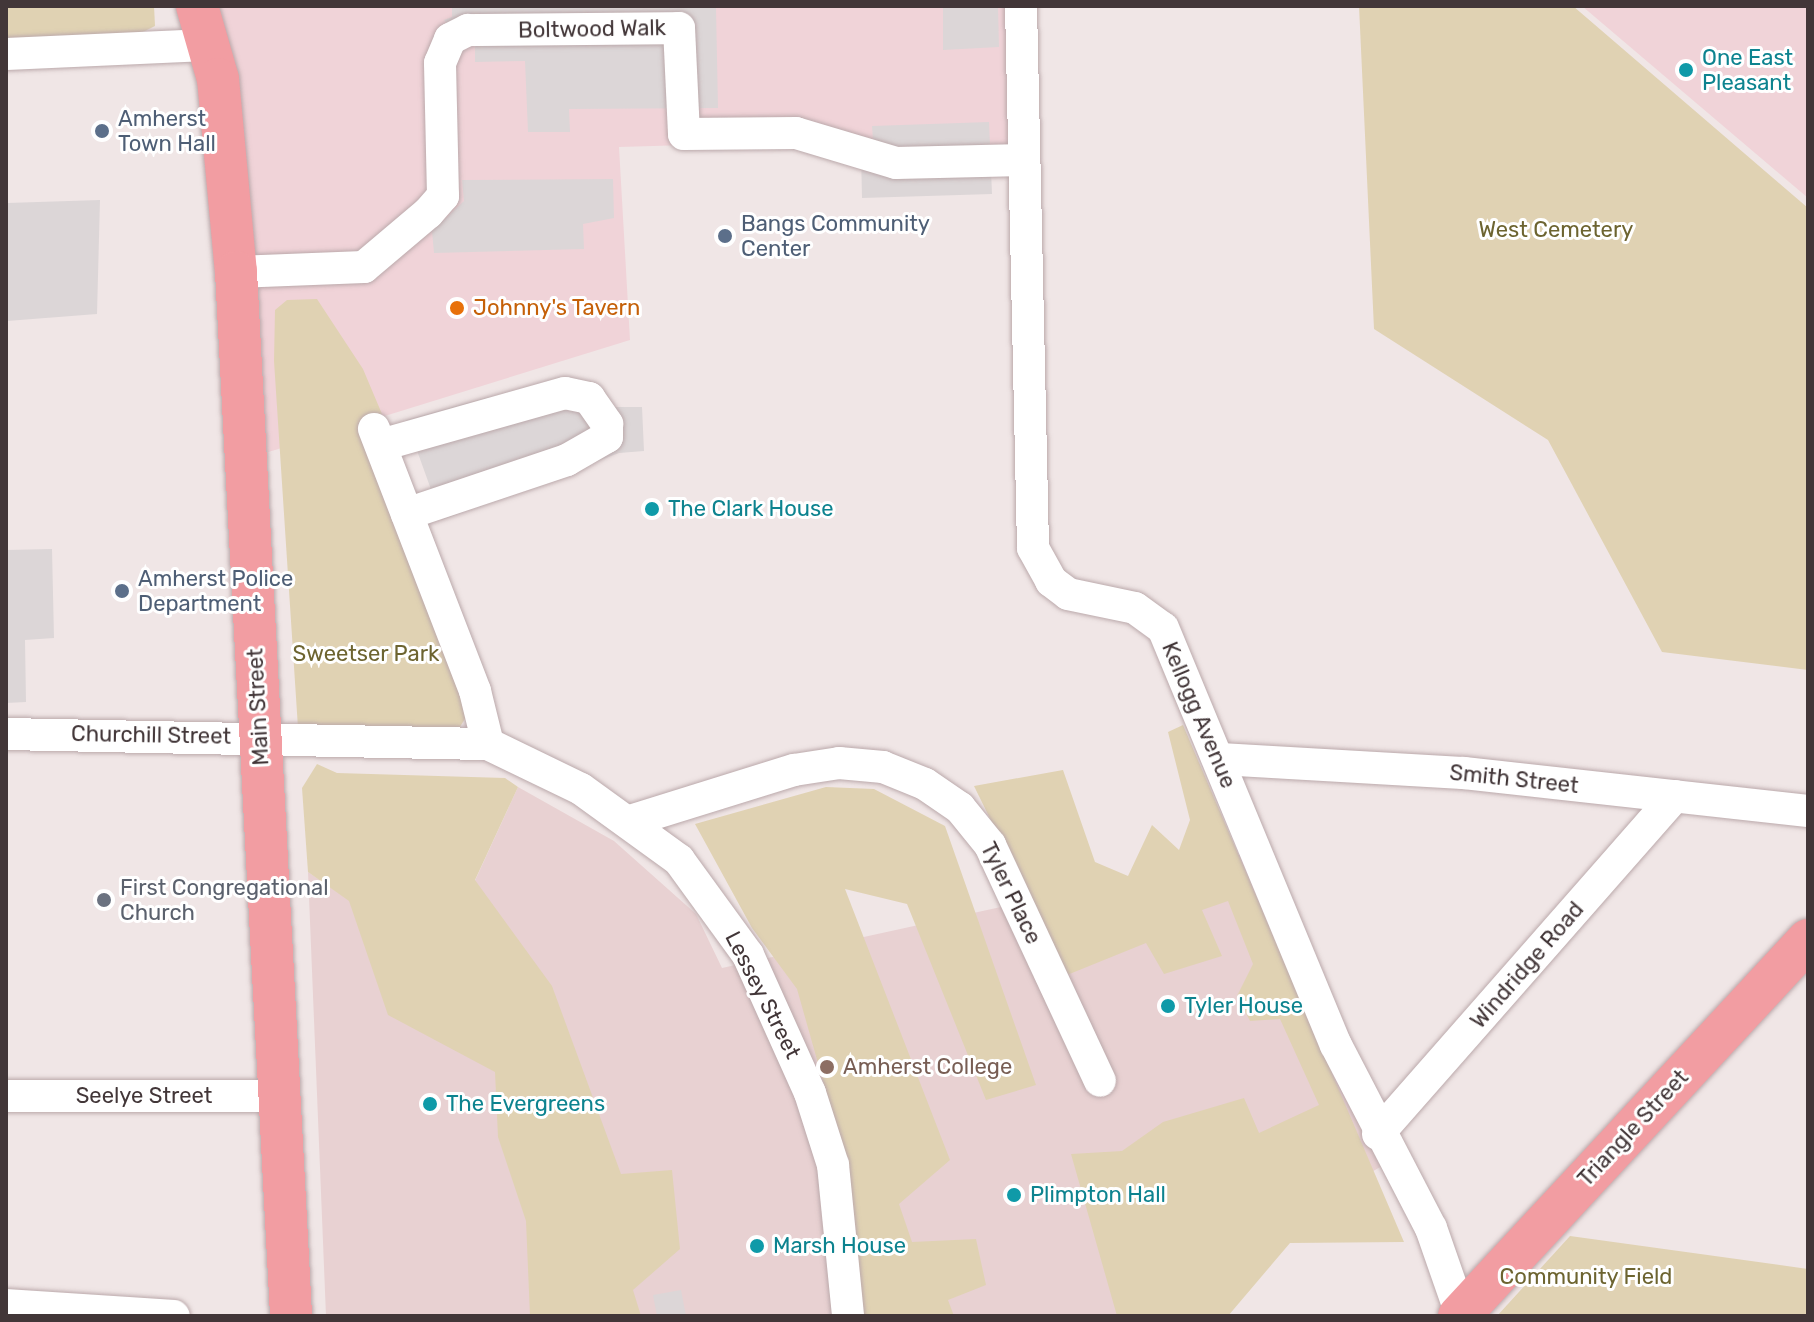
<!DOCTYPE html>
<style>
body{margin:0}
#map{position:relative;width:1814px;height:1322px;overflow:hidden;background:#f0e6e6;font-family:Rubik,sans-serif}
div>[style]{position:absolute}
.commercial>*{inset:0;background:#f0d3d8}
.education>*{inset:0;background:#e8d1d2}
.green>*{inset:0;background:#e0d2b3}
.parking>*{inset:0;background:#dcd6d7}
.roads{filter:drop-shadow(0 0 2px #bba9ab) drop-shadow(0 0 2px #bba9ab)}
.minor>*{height:32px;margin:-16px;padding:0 16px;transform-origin:16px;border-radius:16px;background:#fff}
.major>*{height:42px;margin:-21px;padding:0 21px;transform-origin:21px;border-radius:21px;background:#f29da2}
.dots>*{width:22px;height:22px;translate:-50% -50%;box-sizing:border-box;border:4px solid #fff;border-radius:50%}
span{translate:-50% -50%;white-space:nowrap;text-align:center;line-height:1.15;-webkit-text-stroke:6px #fff;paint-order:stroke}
.street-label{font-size:22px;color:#423638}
.culture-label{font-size:22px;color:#0d838f}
.left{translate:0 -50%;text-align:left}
.service-label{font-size:22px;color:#4e5e75}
.park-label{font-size:22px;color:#6d6430}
.food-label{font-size:22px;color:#c56008}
.worship-label{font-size:22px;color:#5b616d}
.education-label{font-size:22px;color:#785e54}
.frame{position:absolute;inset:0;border:8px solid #423638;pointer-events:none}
</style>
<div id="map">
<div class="commercial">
<i style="clip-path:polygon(197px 6px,1017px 6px,1024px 160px,793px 142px,619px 147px,630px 340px,243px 460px)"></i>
<i style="clip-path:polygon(1582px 6px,1808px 6px,1808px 198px)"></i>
</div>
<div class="education">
<i style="clip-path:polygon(518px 787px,614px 841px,696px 914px,722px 968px,1247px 853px,1382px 1166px,1122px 1316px,326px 1316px,308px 872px,438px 961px)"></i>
</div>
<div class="green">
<i style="clip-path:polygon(6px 6px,154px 6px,155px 26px,137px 35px,6px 40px)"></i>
<i style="clip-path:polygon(1359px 6px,1573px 6px,1808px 208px,1808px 670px,1662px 652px,1548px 440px,1374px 329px)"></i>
<i style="clip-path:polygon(317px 299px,363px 369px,382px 414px,358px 424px,466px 703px,468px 714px,458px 730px,298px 728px,274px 361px,275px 310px,287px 300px)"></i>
<i style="clip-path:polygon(1183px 725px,1404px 1242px,1290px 1243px,1228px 1316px,1117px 1316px,1071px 1154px,1122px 1151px,1163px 1122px,1244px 1098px,1259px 1133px,1319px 1105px,1280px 1019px,1250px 1021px,1237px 996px,1253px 964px,1228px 901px,1202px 910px,1222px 956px,1164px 974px,1146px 943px,1067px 975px,974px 786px,1063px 770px,1095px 862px,1128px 876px,1152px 825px,1179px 850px,1190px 820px,1168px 732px)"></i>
<i style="clip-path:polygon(317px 764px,337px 773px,505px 778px,518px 787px,475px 880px,552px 986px,621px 1174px,672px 1170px,680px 1249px,633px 1290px,641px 1316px,530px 1316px,526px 1221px,498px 1137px,495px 1072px,388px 1015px,349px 901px,308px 872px,302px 788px)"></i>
<i style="clip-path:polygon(826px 787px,874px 789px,945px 826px,1036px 1085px,986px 1100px,907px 904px,845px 889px,950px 1160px,899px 1204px,912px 1242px,976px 1239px,986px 1285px,948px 1300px,954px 1316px,859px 1316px,827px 1095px,797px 989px,752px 928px,695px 824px)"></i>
<i style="clip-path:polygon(1570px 1236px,1808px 1269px,1808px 1316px,1497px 1316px)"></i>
</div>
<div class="parking">
<i style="clip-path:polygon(452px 6px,716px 8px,718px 108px,569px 109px,570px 132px,528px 132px,525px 61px,475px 62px,475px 43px,463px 44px,444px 20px,452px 17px)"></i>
<i style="clip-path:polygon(998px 6px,999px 47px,943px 50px,943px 7px)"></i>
<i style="clip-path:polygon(989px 122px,992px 194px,862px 198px,861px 152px,874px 156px,872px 126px)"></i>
<i style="clip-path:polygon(613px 179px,614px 218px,583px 224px,584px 249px,434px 253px,432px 231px,464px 201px,462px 180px)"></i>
<i style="clip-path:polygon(100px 200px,97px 314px,7px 321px,7px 203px)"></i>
<i style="clip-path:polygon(575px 383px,610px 407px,642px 407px,644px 451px,619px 453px,442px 520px,406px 420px,485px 398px)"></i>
<i style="clip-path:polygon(52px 549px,54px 638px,25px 640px,26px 702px,6px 703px,6px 550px)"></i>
<i style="clip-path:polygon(681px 1290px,686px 1316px,657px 1316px,653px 1295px)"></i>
</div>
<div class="roads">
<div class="minor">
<i style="left:1021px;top:6px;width:542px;rotate:88.73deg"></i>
<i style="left:1033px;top:548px;width:38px;rotate:61deg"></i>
<i style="left:1051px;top:581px;width:21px;rotate:37deg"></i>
<i style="left:1068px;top:594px;width:68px;rotate:11.8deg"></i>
<i style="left:1135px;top:608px;width:34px;rotate:36deg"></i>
<i style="left:1163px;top:628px;width:451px;rotate:67.5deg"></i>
<i style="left:1336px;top:1045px;width:206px;rotate:62.6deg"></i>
<i style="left:1431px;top:1228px;width:91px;rotate:70.8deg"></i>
<i style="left:6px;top:54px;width:201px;rotate:-2.6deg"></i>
<i style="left:236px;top:272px;width:128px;rotate:-2.2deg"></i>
<i style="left:364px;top:267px;width:84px;rotate:-40.2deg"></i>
<i style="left:428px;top:213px;width:23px;rotate:-49deg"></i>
<i style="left:443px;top:196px;width:133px;rotate:-91.3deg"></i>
<i style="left:440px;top:63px;width:26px;rotate:-67deg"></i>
<i style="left:450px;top:39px;width:20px;rotate:-27deg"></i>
<i style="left:468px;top:30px;width:211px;rotate:-0.5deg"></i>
<i style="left:679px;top:28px;width:106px;rotate:87.3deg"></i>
<i style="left:684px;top:134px;width:112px;rotate:-0.5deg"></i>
<i style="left:796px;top:133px;width:104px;rotate:16.7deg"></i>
<i style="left:896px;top:163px;width:128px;rotate:-1.3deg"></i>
<i style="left:374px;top:429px;width:281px;rotate:68.9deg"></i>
<i style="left:475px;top:691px;width:55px;rotate:76.2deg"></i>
<i style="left:488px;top:744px;width:103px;rotate:25.8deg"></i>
<i style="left:581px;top:789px;width:121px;rotate:35.9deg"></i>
<i style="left:679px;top:860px;width:117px;rotate:54deg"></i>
<i style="left:748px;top:955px;width:151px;rotate:65.8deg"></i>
<i style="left:810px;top:1093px;width:76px;rotate:72.3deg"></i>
<i style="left:833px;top:1165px;width:152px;rotate:84.3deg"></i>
<i style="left:381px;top:445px;width:191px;rotate:-15.8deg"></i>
<i style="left:565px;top:393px;width:25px;rotate:12deg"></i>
<i style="left:589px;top:398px;width:32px;rotate:55deg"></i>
<i style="left:607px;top:424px;width:13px;rotate:90deg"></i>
<i style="left:607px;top:437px;width:46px;rotate:150.1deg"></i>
<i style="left:567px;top:460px;width:169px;rotate:161.4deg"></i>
<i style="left:6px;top:734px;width:482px;rotate:1.2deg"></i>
<i style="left:1219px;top:759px;width:245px;rotate:3.3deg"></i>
<i style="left:1464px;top:773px;width:346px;rotate:6.3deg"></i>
<i style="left:630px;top:821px;width:172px;rotate:-17.3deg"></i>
<i style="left:794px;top:770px;width:46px;rotate:-8.8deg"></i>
<i style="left:839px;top:763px;width:44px;rotate:5.2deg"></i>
<i style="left:883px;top:767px;width:45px;rotate:22deg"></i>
<i style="left:925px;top:784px;width:42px;rotate:34.4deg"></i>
<i style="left:960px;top:808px;width:48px;rotate:51deg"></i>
<i style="left:990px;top:845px;width:260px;rotate:65deg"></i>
<i style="left:6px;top:1096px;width:275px"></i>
<i style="left:1378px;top:1134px;width:450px;rotate:-48.7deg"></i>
<i style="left:6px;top:1305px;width:168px;rotate:3.7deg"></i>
</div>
<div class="major">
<i style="left:197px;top:6px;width:76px;rotate:74deg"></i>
<i style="left:218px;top:79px;width:194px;rotate:84.7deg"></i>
<i style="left:236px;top:272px;width:1045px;rotate:86.98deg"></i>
<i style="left:1459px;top:1316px;width:513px;rotate:-47.13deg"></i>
</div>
</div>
<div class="dots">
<i style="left:1686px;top:70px;background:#0f9aa8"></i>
<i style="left:102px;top:131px;background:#5c6f8a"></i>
<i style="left:725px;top:236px;background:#5c6f8a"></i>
<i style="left:457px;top:308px;background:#e8710a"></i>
<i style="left:652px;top:509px;background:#0f9aa8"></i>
<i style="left:122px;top:591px;background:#5c6f8a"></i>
<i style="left:104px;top:900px;background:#6b7280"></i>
<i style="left:1168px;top:1006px;background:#0f9aa8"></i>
<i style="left:827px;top:1067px;background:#8d6e63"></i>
<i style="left:430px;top:1104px;background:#0f9aa8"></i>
<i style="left:1014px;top:1195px;background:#0f9aa8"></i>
<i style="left:757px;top:1246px;background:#0f9aa8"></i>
</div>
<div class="street-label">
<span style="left:592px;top:29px;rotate:-1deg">Boltwood Walk</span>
<span style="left:258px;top:707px;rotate:-93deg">Main Street</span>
<span style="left:1199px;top:715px;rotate:67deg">Kellogg Avenue</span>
<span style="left:151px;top:735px;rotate:1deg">Churchill Street</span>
<span style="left:1514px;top:779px;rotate:6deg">Smith Street</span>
<span style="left:1011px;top:893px;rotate:64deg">Tyler Place</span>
<span style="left:1527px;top:965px;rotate:-49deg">Windridge Road</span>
<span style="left:763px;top:995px;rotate:63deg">Lessey Street</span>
<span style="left:144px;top:1096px">Seelye Street</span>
<span style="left:1633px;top:1128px;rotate:-47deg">Triangle Street</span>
</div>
<div class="culture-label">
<span class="left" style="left:1702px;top:70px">One East<br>Pleasant</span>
<span class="left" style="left:668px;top:509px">The Clark House</span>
<span class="left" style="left:1184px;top:1006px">Tyler House</span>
<span class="left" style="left:446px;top:1104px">The Evergreens</span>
<span class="left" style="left:1030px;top:1195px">Plimpton Hall</span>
<span class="left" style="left:773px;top:1246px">Marsh House</span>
</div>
<div class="service-label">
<span class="left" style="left:118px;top:131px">Amherst<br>Town Hall</span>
<span class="left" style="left:741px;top:236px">Bangs Community<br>Center</span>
<span class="left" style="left:138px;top:591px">Amherst Police<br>Department</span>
</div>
<div class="park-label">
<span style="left:1556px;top:230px">West Cemetery</span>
<span style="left:366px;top:654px">Sweetser Park</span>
<span style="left:1586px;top:1277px">Community Field</span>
</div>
<div class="food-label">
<span class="left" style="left:473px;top:308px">Johnny's Tavern</span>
</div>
<div class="worship-label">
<span class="left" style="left:120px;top:900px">First Congregational<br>Church</span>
</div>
<div class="education-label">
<span class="left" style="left:843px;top:1067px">Amherst College</span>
</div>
<div class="frame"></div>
</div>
